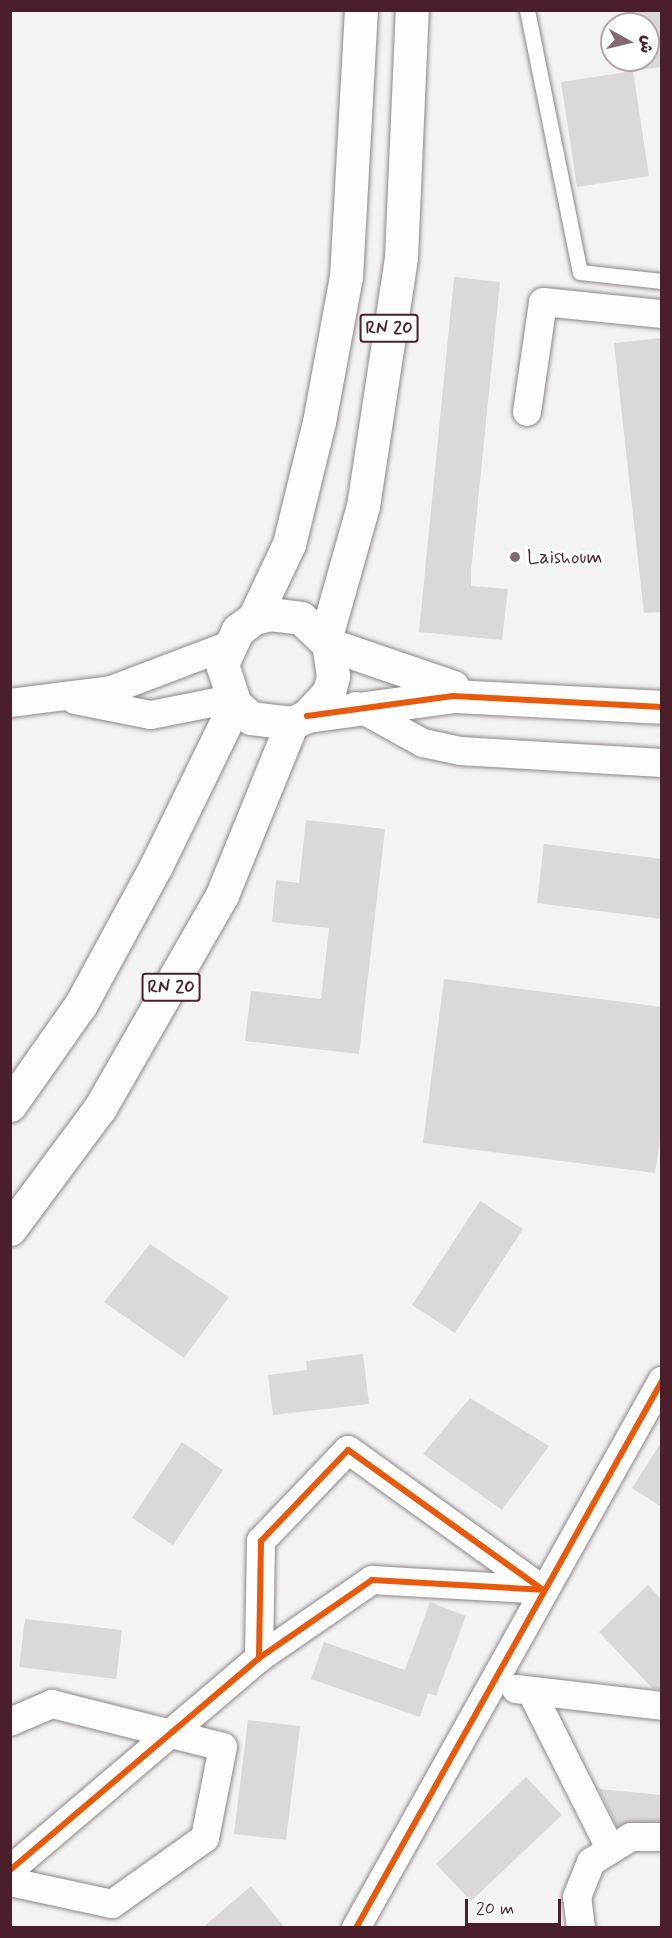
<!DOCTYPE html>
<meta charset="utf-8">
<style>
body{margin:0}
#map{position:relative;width:672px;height:1938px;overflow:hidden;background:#f3f3f3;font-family:Mynerve,"Playpen Sans Arabic",sans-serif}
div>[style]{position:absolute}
.building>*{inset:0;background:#dad8d9}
.roads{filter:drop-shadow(0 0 2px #8e8688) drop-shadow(0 0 2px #8e8688)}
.service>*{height:15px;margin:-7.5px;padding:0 7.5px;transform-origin:7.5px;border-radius:7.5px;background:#fdfdfd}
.minor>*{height:28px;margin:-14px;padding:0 14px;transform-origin:14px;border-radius:14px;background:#fdfdfd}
.tertiary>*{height:33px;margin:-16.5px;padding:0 16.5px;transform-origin:16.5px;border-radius:16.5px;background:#fdfdfd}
.trunk>*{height:33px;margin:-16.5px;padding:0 16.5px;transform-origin:16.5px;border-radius:16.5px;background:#fdfdfd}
.cycleway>*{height:6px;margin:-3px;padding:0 3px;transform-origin:3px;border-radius:3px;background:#e8590c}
.dots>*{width:16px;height:16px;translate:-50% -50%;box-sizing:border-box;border:3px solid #fff;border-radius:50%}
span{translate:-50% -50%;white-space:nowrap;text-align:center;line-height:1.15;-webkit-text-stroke:6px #fff;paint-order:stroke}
.shield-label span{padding:2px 4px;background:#fff;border:2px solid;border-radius:4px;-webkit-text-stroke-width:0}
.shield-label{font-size:18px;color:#4a1f2b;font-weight:700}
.poi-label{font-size:20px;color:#4a1f2b}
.left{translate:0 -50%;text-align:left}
.frame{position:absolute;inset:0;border:12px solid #4a1f2b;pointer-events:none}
.north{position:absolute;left:600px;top:12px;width:60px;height:60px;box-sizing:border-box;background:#fff;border:2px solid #b7a5aa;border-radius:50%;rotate:98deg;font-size:16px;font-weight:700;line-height:24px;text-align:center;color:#4a1f2b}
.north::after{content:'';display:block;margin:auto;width:21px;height:27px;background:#856971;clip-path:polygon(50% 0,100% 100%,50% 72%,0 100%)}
.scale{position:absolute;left:465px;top:1899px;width:96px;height:27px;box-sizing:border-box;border:3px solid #4a1f2b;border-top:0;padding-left:8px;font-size:18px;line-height:21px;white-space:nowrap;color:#4a1f2b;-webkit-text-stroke:4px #fff;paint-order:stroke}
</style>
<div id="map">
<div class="building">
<i style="clip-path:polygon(624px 10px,662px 10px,662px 67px,633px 71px,631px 60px,648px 60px,648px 24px,626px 24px)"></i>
<i style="clip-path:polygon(633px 71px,649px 176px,577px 187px,561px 82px)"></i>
<i style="clip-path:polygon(454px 277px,500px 282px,471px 571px,471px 586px,508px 589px,502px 640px,419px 632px)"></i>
<i style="clip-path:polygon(662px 338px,662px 612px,644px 613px,614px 343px)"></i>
<i style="clip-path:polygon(306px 820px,385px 829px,359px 1054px,245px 1041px,251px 991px,321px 999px,329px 928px,272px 922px,276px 880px,299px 883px)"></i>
<i style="clip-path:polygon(544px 844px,662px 859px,662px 919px,537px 903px)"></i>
<i style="clip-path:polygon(444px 979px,662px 1007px,662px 1127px,655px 1173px,423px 1143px)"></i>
<i style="clip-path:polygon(480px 1201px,523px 1229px,455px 1333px,412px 1305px)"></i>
<i style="clip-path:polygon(150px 1244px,229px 1297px,184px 1358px,104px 1302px)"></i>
<i style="clip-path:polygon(363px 1354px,369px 1404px,273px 1415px,268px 1375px,307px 1370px,306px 1361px)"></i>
<i style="clip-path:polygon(470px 1398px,549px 1446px,502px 1510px,423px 1454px)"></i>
<i style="clip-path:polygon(662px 1441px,662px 1507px,632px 1488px)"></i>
<i style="clip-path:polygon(182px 1442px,223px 1470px,173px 1545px,132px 1518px)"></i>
<i style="clip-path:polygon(648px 1585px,662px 1600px,662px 1689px,652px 1688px,599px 1632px)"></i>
<i style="clip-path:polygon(430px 1602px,466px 1616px,436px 1696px,428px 1693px,420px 1717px,311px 1679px,324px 1642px,405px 1670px)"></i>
<i style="clip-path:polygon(25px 1619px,122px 1630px,116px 1679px,19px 1667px)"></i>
<i style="clip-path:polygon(248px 1720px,300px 1726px,286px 1840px,234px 1834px)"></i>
<i style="clip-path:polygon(526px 1777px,562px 1815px,471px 1901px,436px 1864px)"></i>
<i style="clip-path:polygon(599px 1789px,662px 1795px,662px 1821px,617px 1826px)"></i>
<i style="clip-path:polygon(251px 1886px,285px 1928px,202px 1928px)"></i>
</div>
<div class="roads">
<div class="service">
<i style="left:527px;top:10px;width:267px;rotate:78.6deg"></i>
<i style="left:580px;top:272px;width:82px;rotate:6.3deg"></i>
</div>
<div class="minor">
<i style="left:527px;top:412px;width:111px;rotate:-81.7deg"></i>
<i style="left:543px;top:302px;width:120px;rotate:5.8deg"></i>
<i style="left:75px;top:700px;width:77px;rotate:11.2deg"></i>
<i style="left:151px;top:715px;width:82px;rotate:-11.3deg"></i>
<i style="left:10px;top:703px;width:102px;rotate:-7.3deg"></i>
<i style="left:111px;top:690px;width:124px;rotate:-20.8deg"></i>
<i style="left:356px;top:706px;width:77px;rotate:28.9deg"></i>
<i style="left:423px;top:743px;width:38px;rotate:12deg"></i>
<i style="left:460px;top:751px;width:202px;rotate:3.4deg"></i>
<i style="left:516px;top:1689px;width:147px;rotate:6.6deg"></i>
<i style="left:531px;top:1691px;width:174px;rotate:63.3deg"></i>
<i style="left:10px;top:1722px;width:46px;rotate:-23.2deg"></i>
<i style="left:52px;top:1704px;width:176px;rotate:14.1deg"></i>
<i style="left:223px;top:1747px;width:93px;rotate:101.2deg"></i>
<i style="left:205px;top:1838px;width:114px;rotate:144.6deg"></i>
<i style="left:112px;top:1904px;width:104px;rotate:-167.8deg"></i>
<i style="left:10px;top:1870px;width:327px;rotate:-40.4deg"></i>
<i style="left:259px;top:1658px;width:137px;rotate:-34.6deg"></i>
<i style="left:372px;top:1580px;width:171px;rotate:3.3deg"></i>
<i style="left:543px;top:1590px;width:240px;rotate:-144.3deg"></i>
<i style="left:348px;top:1450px;width:126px;rotate:133.7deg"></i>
<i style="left:261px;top:1541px;width:117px;rotate:91deg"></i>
<i style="left:356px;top:1928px;width:627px;rotate:-60.78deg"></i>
<i style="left:581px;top:1928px;width:31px;rotate:-97deg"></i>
<i style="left:577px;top:1897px;width:38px;rotate:-68deg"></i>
<i style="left:591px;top:1862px;width:47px;rotate:-32deg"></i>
<i style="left:631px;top:1837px;width:31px"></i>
</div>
<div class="tertiary">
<i style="left:328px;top:644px;width:132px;rotate:19deg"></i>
<i style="left:307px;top:716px;width:147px;rotate:-7.8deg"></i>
<i style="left:453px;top:696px;width:209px;rotate:3deg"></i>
</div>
<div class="trunk">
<i style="left:254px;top:618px;width:16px;rotate:-14deg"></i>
<i style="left:270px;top:614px;width:31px;rotate:7deg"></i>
<i style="left:301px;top:618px;width:37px;rotate:44deg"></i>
<i style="left:328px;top:644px;width:32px;rotate:81deg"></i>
<i style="left:333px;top:676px;width:16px;rotate:104deg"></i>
<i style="left:329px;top:692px;width:33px;rotate:133deg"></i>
<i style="left:307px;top:716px;width:17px;rotate:155deg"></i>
<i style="left:292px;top:723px;width:41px;rotate:-173deg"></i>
<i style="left:251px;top:718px;width:21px;rotate:-139deg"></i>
<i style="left:235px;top:704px;width:42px;rotate:-108deg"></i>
<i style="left:222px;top:664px;width:38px;rotate:-65deg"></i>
<i style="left:238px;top:630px;width:20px;rotate:-37deg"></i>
<i style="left:254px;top:618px;width:82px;rotate:-64.7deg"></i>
<i style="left:289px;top:544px;width:126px;rotate:-76.2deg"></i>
<i style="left:319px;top:422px;width:147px;rotate:-79.5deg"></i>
<i style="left:346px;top:277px;width:267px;rotate:-86.8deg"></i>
<i style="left:325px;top:640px;width:139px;rotate:-74.2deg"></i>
<i style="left:363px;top:506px;width:252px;rotate:-81.3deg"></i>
<i style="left:401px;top:257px;width:247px;rotate:-87.5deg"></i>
<i style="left:10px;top:1105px;width:123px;rotate:-54.9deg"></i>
<i style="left:81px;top:1004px;width:157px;rotate:-61.5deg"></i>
<i style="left:156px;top:866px;width:180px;rotate:-64deg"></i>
<i style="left:10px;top:1229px;width:151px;rotate:-53.4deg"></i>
<i style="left:100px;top:1108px;width:245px;rotate:-60.2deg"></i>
<i style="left:222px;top:895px;width:186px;rotate:-67.9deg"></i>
</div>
</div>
<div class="cycleway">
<i style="left:307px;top:716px;width:147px;rotate:-7.8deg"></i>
<i style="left:453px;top:696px;width:209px;rotate:3deg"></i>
<i style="left:10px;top:1870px;width:327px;rotate:-40.4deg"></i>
<i style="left:259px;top:1658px;width:137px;rotate:-34.6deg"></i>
<i style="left:372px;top:1580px;width:171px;rotate:3.3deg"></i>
<i style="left:543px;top:1590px;width:240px;rotate:-144.3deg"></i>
<i style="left:348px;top:1450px;width:126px;rotate:133.7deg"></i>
<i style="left:261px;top:1541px;width:117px;rotate:91deg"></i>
<i style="left:356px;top:1928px;width:627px;rotate:-60.78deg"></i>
</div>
<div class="dots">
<i style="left:515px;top:557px;background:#856971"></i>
</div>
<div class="shield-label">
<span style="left:389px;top:328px">RN 20</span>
<span style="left:171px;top:987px">RN 20</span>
</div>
<div class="poi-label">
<span class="left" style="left:527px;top:557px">Laishoum</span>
</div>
<div class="frame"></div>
<div class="north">ش</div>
<div class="scale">20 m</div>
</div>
